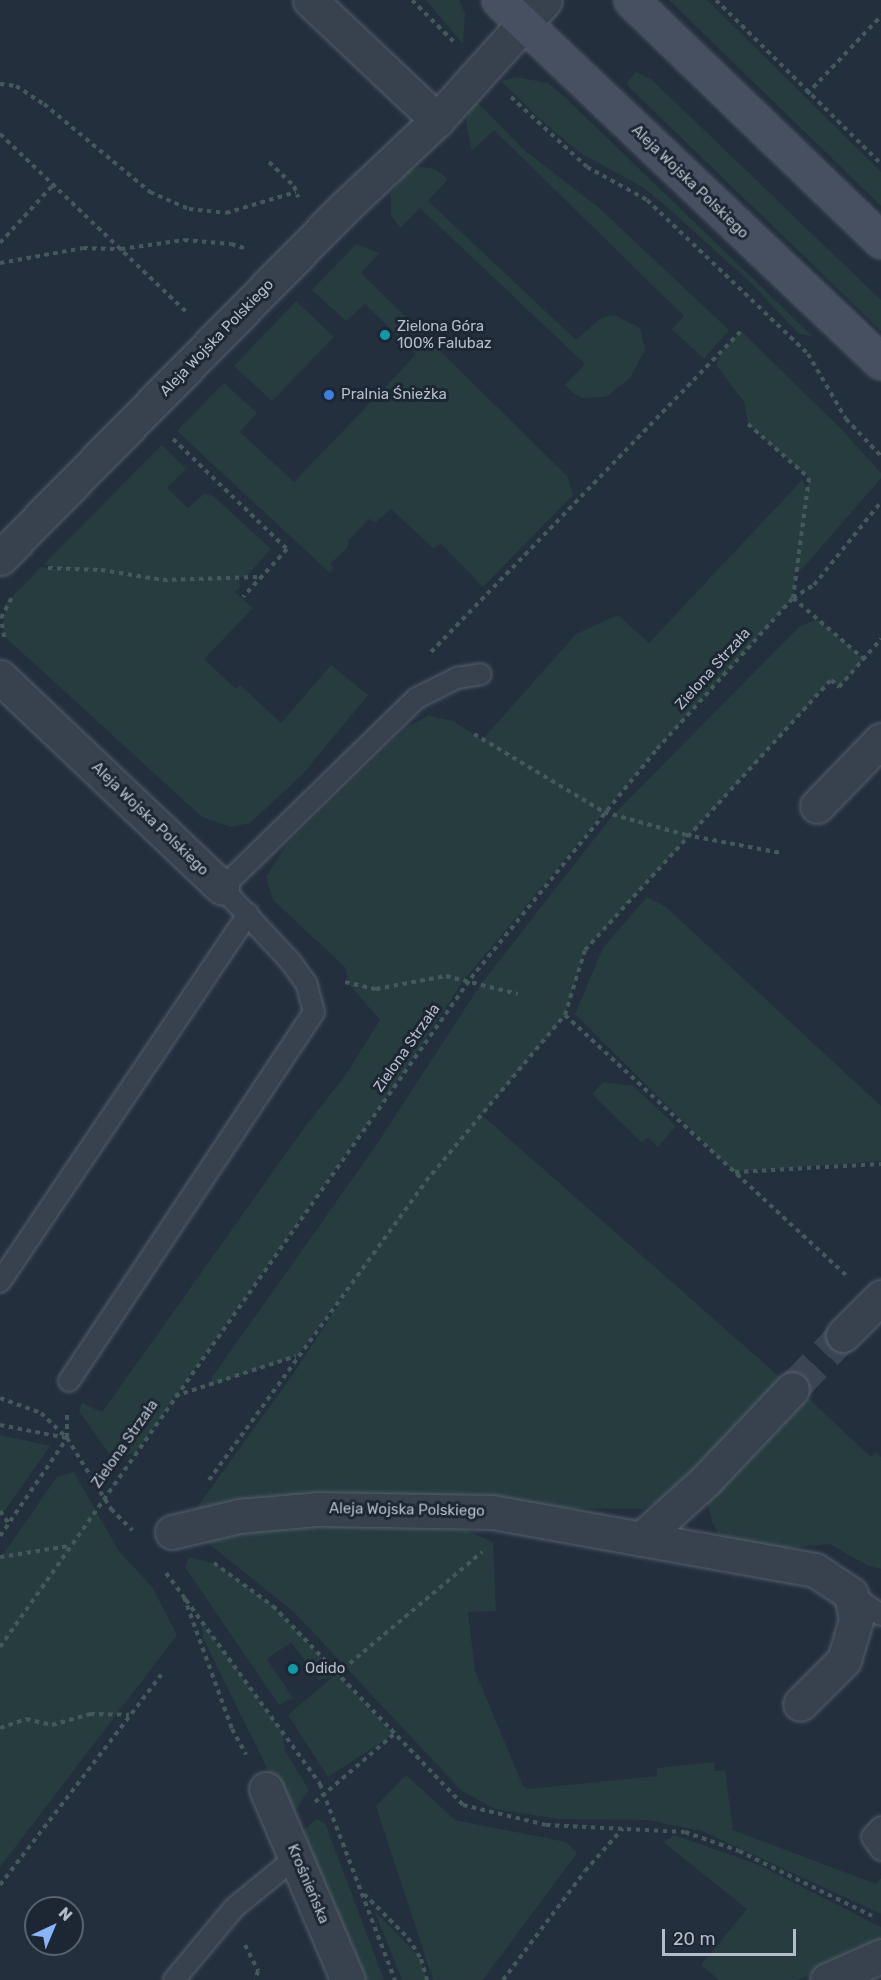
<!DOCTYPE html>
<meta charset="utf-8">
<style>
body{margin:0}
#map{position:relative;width:881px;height:1980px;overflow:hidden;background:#242f3e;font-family:Rubik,sans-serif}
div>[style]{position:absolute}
.green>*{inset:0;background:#263c3f}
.minor-tunnel>*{height:33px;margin-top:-16.5px;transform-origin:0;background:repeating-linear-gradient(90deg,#3a4453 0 33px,transparent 0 49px)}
.path>*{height:4px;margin-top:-2px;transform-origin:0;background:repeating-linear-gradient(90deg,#44595c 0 4.5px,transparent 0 9px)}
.roads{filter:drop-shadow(0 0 2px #565f6c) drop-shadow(0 0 2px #565f6c)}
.service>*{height:20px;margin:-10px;padding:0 10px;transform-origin:10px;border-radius:10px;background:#38414e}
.minor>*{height:33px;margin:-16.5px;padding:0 16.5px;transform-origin:16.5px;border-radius:16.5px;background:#38414e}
.secondary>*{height:33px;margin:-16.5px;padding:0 16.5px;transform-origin:16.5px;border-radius:16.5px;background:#465061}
.dots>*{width:16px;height:16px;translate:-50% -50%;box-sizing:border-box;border:3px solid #1d2633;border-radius:50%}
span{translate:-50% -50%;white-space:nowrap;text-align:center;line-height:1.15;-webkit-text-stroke:6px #1d2633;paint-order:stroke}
.street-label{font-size:15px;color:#b4bcc9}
.poi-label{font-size:15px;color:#b4bcc9}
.left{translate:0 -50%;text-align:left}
.north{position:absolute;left:24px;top:1896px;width:60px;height:60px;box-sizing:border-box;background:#1d2633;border:2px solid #59626f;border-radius:50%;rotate:44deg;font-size:16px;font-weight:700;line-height:24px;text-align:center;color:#b4bcc9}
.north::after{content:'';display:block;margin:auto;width:21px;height:27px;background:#8ab4f8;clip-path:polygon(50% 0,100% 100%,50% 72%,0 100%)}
.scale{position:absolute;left:662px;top:1929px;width:134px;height:27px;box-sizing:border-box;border:3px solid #b4bcc9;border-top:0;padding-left:8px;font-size:18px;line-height:21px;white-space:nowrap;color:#b4bcc9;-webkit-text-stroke:4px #1d2633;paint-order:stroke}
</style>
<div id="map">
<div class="green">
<i style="clip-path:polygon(426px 0,459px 0,465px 13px,463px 44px)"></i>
<i style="clip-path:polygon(669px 0,707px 0,881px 172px,881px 206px)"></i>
<i style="clip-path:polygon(636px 72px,652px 80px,881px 300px,881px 331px,630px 88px,627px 82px)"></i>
<i style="clip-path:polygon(515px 77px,548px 83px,568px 100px,812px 336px,799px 334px,751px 283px,665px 205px,642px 187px,579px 152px,540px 119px,501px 81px)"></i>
<i style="clip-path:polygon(472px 97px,524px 150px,598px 207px,729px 330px,704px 359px,672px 329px,684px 316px,494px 130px,472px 151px,466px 123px)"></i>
<i style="clip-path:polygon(420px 167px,435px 169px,448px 179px,428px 201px,576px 340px,601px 318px,614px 315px,640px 328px,645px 350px,630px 378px,606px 397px,582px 398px,572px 392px,565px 385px,585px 364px,420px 208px,400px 228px,391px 215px,391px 193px,407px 172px)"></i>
<i style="clip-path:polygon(356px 244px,379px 253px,361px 273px,568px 477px,573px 495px,483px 587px,441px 544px,433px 548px,391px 509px,376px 522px,369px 519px,348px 541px,348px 547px,330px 564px,334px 568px,330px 573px,177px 431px,224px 383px,257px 413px,240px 432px,294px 482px,394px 378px,416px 354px,365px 304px,346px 321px,312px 290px)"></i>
<i style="clip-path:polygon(296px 301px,334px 337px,272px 401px,234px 366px)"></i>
<i style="clip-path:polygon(741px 331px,842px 430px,881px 473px,881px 478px,804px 567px,797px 572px,796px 569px,793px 598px,663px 742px,463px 981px,401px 1076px,136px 1452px,113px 1459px,79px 1411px,82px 1403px,102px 1412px,307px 1124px,345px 1076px,380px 1020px,349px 984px,345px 967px,273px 900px,266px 877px,286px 845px,407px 727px,428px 716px,453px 721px,482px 740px,576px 634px,618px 615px,649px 643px,802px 480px,807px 488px,809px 478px,748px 424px,744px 402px,716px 365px,722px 351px)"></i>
<i style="clip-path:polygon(162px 445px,186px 469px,167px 488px,188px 508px,204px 494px,213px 496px,271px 549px,246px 577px,236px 578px,241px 586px,235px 592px,253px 608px,204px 659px,236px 689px,240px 685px,281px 723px,331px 665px,368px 695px,302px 775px,250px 823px,231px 827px,202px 817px,3px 635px,5px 604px,41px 567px,64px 570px,44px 564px)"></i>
<i style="clip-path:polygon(817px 619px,864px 659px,839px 687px,831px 680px,585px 950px,565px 1015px,482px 1115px,782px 1379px,676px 1493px,643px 1509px,569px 1508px,508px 1500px,190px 1517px,292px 1376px,356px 1278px,297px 1356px,214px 1384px,211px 1379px,375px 1147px,481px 984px,613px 815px,799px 627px)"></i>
<i style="clip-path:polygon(647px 897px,666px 907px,881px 1106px,881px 1161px,734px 1172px,575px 1014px,603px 948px)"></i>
<i style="clip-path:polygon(603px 1082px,633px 1086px,676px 1126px,658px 1147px,648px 1137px,642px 1143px,592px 1094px)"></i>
<i style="clip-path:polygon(809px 1399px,871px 1457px,876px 1452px,881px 1457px,881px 1569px,868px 1566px,830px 1544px,781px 1549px,720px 1538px,712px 1521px,707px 1501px,795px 1400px,802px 1403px)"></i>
<i style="clip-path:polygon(0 1435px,50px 1446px,0 1517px)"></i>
<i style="clip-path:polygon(74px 1472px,118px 1550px,152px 1587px,177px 1635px,0 1867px,0 1559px,57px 1477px)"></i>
<i style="clip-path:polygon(437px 1517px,493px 1542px,496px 1611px,468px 1612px,475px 1671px,523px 1786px,528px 1789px,657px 1776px,657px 1768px,714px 1762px,715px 1771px,725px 1770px,733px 1830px,876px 1884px,881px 1878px,881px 1914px,702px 1831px,647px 1820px,558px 1819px,495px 1809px,462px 1791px,294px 1612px,193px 1531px)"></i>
<i style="clip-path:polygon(189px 1557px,216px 1564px,273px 1606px,394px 1734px,328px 1777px,288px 1715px,334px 1676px,319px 1680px,291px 1642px,267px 1659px,293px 1698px,279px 1705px,185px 1567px)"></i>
<i style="clip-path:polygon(202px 1622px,283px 1733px,285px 1751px,309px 1790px,295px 1811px,285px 1814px,267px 1768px,203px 1638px)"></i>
<i style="clip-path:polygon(406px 1775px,455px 1820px,566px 1842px,577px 1853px,483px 1980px,433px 1980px,376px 1806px)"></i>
<i style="clip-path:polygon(316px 1819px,325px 1823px,384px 1980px,364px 1980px,300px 1835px)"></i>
<i style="clip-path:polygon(674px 1835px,759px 1865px,881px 1927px,881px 1943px,797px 1980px,719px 1980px,701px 1965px,747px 1909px,663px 1842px)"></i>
<i style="clip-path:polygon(374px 1910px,421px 1959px,427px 1980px,402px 1980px)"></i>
</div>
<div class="minor-tunnel">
<i style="left:792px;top:1389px;width:74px;rotate:-46.6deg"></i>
</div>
<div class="path">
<i style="left:412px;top:0;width:59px;rotate:45deg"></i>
<i style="left:716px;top:0;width:233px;rotate:44.8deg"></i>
<i style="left:0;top:84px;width:16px;rotate:7deg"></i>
<i style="left:16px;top:86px;width:33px;rotate:33deg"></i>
<i style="left:44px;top:104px;width:138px;rotate:39.7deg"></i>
<i style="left:150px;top:192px;width:43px;rotate:23.6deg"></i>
<i style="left:189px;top:209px;width:37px;rotate:6deg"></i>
<i style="left:226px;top:213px;width:73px;rotate:-16.7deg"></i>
<i style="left:807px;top:94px;width:108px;rotate:-46.5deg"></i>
<i style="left:511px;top:97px;width:103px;rotate:42.6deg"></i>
<i style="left:587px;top:167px;width:68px;rotate:28.8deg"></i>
<i style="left:647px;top:200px;width:223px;rotate:43.7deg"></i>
<i style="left:808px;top:354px;width:75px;rotate:59.7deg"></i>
<i style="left:846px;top:419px;width:51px;rotate:46.6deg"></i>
<i style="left:0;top:134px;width:257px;rotate:43.7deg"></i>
<i style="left:269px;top:162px;width:35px;rotate:44deg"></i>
<i style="left:294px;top:186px;width:12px;rotate:70deg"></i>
<i style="left:0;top:243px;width:79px;rotate:-47.6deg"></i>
<i style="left:0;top:263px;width:84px;rotate:-10.2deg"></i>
<i style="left:83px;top:248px;width:38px;rotate:2deg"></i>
<i style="left:121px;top:249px;width:64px;rotate:-8.1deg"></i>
<i style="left:184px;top:240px;width:47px;rotate:4.9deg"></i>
<i style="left:231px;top:244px;width:17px;rotate:17deg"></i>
<i style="left:748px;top:424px;width:81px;rotate:41.5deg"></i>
<i style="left:809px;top:478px;width:121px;rotate:97.6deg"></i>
<i style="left:793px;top:598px;width:94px;rotate:40.7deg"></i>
<i style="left:173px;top:439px;width:158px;rotate:44deg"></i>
<i style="left:287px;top:549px;width:65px;rotate:132.5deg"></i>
<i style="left:48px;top:568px;width:53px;rotate:2.2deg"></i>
<i style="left:101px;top:570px;width:63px;rotate:9.2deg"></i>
<i style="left:163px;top:580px;width:98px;rotate:-1.8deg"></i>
<i style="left:4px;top:637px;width:19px;rotate:-99deg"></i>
<i style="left:1px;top:618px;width:24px;rotate:-62deg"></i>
<i style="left:431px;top:652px;width:446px;rotate:-46deg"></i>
<i style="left:474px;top:734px;width:152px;rotate:31deg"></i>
<i style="left:604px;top:812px;width:85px;rotate:15.7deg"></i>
<i style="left:686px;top:835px;width:97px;rotate:10.7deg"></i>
<i style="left:345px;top:982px;width:32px;rotate:13deg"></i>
<i style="left:376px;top:989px;width:71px;rotate:-10.5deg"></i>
<i style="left:446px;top:976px;width:74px;rotate:14deg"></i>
<i style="left:565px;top:1015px;width:384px;rotate:42.8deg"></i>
<i style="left:735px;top:1172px;width:146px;rotate:-3.1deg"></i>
<i style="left:175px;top:1396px;width:127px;rotate:-18.3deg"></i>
<i style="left:0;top:1398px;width:44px;rotate:20.1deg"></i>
<i style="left:41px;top:1413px;width:36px;rotate:44deg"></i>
<i style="left:67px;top:1438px;width:84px;rotate:58.2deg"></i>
<i style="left:111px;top:1509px;width:30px;rotate:45deg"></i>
<i style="left:0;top:1425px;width:67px;rotate:11.1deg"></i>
<i style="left:209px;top:1480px;width:369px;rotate:-54deg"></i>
<i style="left:426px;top:1181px;width:217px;rotate:-50.1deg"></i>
<i style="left:565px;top:1015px;width:68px;rotate:-72.9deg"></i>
<i style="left:585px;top:950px;width:365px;rotate:-47.7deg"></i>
<i style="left:831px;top:680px;width:11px;rotate:41deg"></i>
<i style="left:839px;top:687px;width:64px;rotate:-48.8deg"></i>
<i style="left:0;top:1511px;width:16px;rotate:55deg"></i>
<i style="left:0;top:1536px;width:119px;rotate:-55.6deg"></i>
<i style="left:67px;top:1438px;width:25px;rotate:-90deg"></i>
<i style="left:0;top:1557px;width:70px;rotate:-9.1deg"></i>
<i style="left:214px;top:1563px;width:73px;rotate:36.1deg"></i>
<i style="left:273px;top:1606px;width:275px;rotate:46.3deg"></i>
<i style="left:463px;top:1805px;width:85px;rotate:13.5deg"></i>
<i style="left:546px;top:1825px;width:139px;rotate:2.9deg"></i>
<i style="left:685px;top:1832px;width:57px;rotate:19.4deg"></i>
<i style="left:739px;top:1851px;width:148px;rotate:26deg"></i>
<i style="left:166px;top:1573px;width:30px;rotate:53deg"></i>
<i style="left:184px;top:1597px;width:140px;rotate:70deg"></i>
<i style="left:232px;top:1729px;width:29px;rotate:61deg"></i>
<i style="left:186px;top:1600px;width:228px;rotate:53.9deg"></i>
<i style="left:320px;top:1784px;width:210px;rotate:69.1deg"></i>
<i style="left:0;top:1647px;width:818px;rotate:-54.85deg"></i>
<i style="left:471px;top:978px;width:295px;rotate:-50.9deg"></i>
<i style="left:657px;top:749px;width:203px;rotate:-48deg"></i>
<i style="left:793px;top:598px;width:25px;rotate:-32deg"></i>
<i style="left:814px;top:585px;width:107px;rotate:-51.1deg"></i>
<i style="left:336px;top:1675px;width:191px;rotate:-40.1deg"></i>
<i style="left:0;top:1728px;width:28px;rotate:-19deg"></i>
<i style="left:26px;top:1719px;width:27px;rotate:13deg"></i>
<i style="left:52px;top:1725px;width:40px;rotate:-16deg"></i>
<i style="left:90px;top:1714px;width:39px;rotate:1deg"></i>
<i style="left:315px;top:1802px;width:104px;rotate:-40.7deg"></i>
<i style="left:0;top:1885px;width:265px;rotate:-52.5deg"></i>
<i style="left:364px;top:1894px;width:62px;rotate:45deg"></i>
<i style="left:408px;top:1938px;width:25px;rotate:58deg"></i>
<i style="left:421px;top:1959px;width:22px;rotate:74deg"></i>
<i style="left:245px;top:1945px;width:29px;rotate:63deg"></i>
<i style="left:258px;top:1971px;width:9px;rotate:108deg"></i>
<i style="left:503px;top:1980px;width:136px;rotate:-53deg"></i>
<i style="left:585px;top:1871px;width:57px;rotate:-48.5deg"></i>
</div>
<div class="roads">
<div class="service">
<i style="left:0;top:1282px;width:444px;rotate:-56deg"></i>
<i style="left:69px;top:1381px;width:443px;rotate:-56.4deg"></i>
<i style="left:314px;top:1012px;width:30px;rotate:-105deg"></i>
<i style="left:306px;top:983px;width:29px;rotate:-126deg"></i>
<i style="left:289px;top:960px;width:98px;rotate:-132.9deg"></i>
<i style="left:222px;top:888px;width:272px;rotate:-44.3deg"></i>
<i style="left:417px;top:698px;width:45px;rotate:-26.6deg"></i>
<i style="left:457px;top:678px;width:24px;rotate:-9deg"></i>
<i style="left:851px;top:1594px;width:37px;rotate:35deg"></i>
<i style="left:881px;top:1827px;width:13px;rotate:132deg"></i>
<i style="left:872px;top:1837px;width:16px;rotate:55deg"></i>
<i style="left:174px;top:1980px;width:94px;rotate:-50.2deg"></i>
<i style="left:234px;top:1908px;width:80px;rotate:-39.4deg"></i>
</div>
<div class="minor">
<i style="left:310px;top:0;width:175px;rotate:43.4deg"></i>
<i style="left:0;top:558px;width:491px;rotate:-45.5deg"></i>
<i style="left:344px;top:208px;width:128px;rotate:-43.4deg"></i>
<i style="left:437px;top:120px;width:161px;rotate:-48deg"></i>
<i style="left:0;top:677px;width:306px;rotate:43.5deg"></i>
<i style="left:817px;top:806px;width:92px;rotate:-45.9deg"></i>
<i style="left:843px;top:1335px;width:54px;rotate:-45deg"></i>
<i style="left:172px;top:1532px;width:69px;rotate:-13.4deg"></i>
<i style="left:239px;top:1516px;width:78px;rotate:-5.1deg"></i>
<i style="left:317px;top:1509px;width:175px;rotate:1deg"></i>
<i style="left:492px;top:1512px;width:328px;rotate:10.2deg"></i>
<i style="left:815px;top:1570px;width:43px;rotate:33.7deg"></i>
<i style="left:851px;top:1594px;width:26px;rotate:79deg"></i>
<i style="left:856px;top:1620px;width:42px;rotate:106.7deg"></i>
<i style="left:844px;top:1660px;width:62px;rotate:135deg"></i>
<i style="left:641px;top:1539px;width:88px;rotate:-42.2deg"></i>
<i style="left:706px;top:1480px;width:125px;rotate:-46.6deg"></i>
<i style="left:266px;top:1789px;width:208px;rotate:66.8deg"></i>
<i style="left:827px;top:1980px;width:59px;rotate:-24deg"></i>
</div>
<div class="secondary">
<i style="left:499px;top:0;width:526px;rotate:43.46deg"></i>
<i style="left:631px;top:0;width:347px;rotate:43.9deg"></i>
</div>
</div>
<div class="dots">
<i style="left:385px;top:335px;background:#0f9aa8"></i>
<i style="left:329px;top:395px;background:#3f7fe0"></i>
<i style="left:293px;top:1669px;background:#0f9aa8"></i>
</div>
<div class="street-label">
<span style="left:690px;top:182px;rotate:44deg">Aleja Wojska Polskiego</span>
<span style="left:217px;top:338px;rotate:-46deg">Aleja Wojska Polskiego</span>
<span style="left:713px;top:669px;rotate:-48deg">Zielona Strzała</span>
<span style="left:150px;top:819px;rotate:44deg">Aleja Wojska Polskiego</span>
<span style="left:407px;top:1048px;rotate:-55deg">Zielona Strzała</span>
<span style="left:125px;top:1444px;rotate:-55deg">Zielona Strzała</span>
<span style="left:407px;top:1510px;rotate:1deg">Aleja Wojska Polskiego</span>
<span style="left:308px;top:1884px;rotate:67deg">Krośnieńska</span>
</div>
<div class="poi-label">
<span class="left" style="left:397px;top:335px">Zielona Góra<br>100% Falubaz</span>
<span class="left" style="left:341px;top:395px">Pralnia Śnieżka</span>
<span class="left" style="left:305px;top:1669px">Odido</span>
</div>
<div class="north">N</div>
<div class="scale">20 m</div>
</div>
